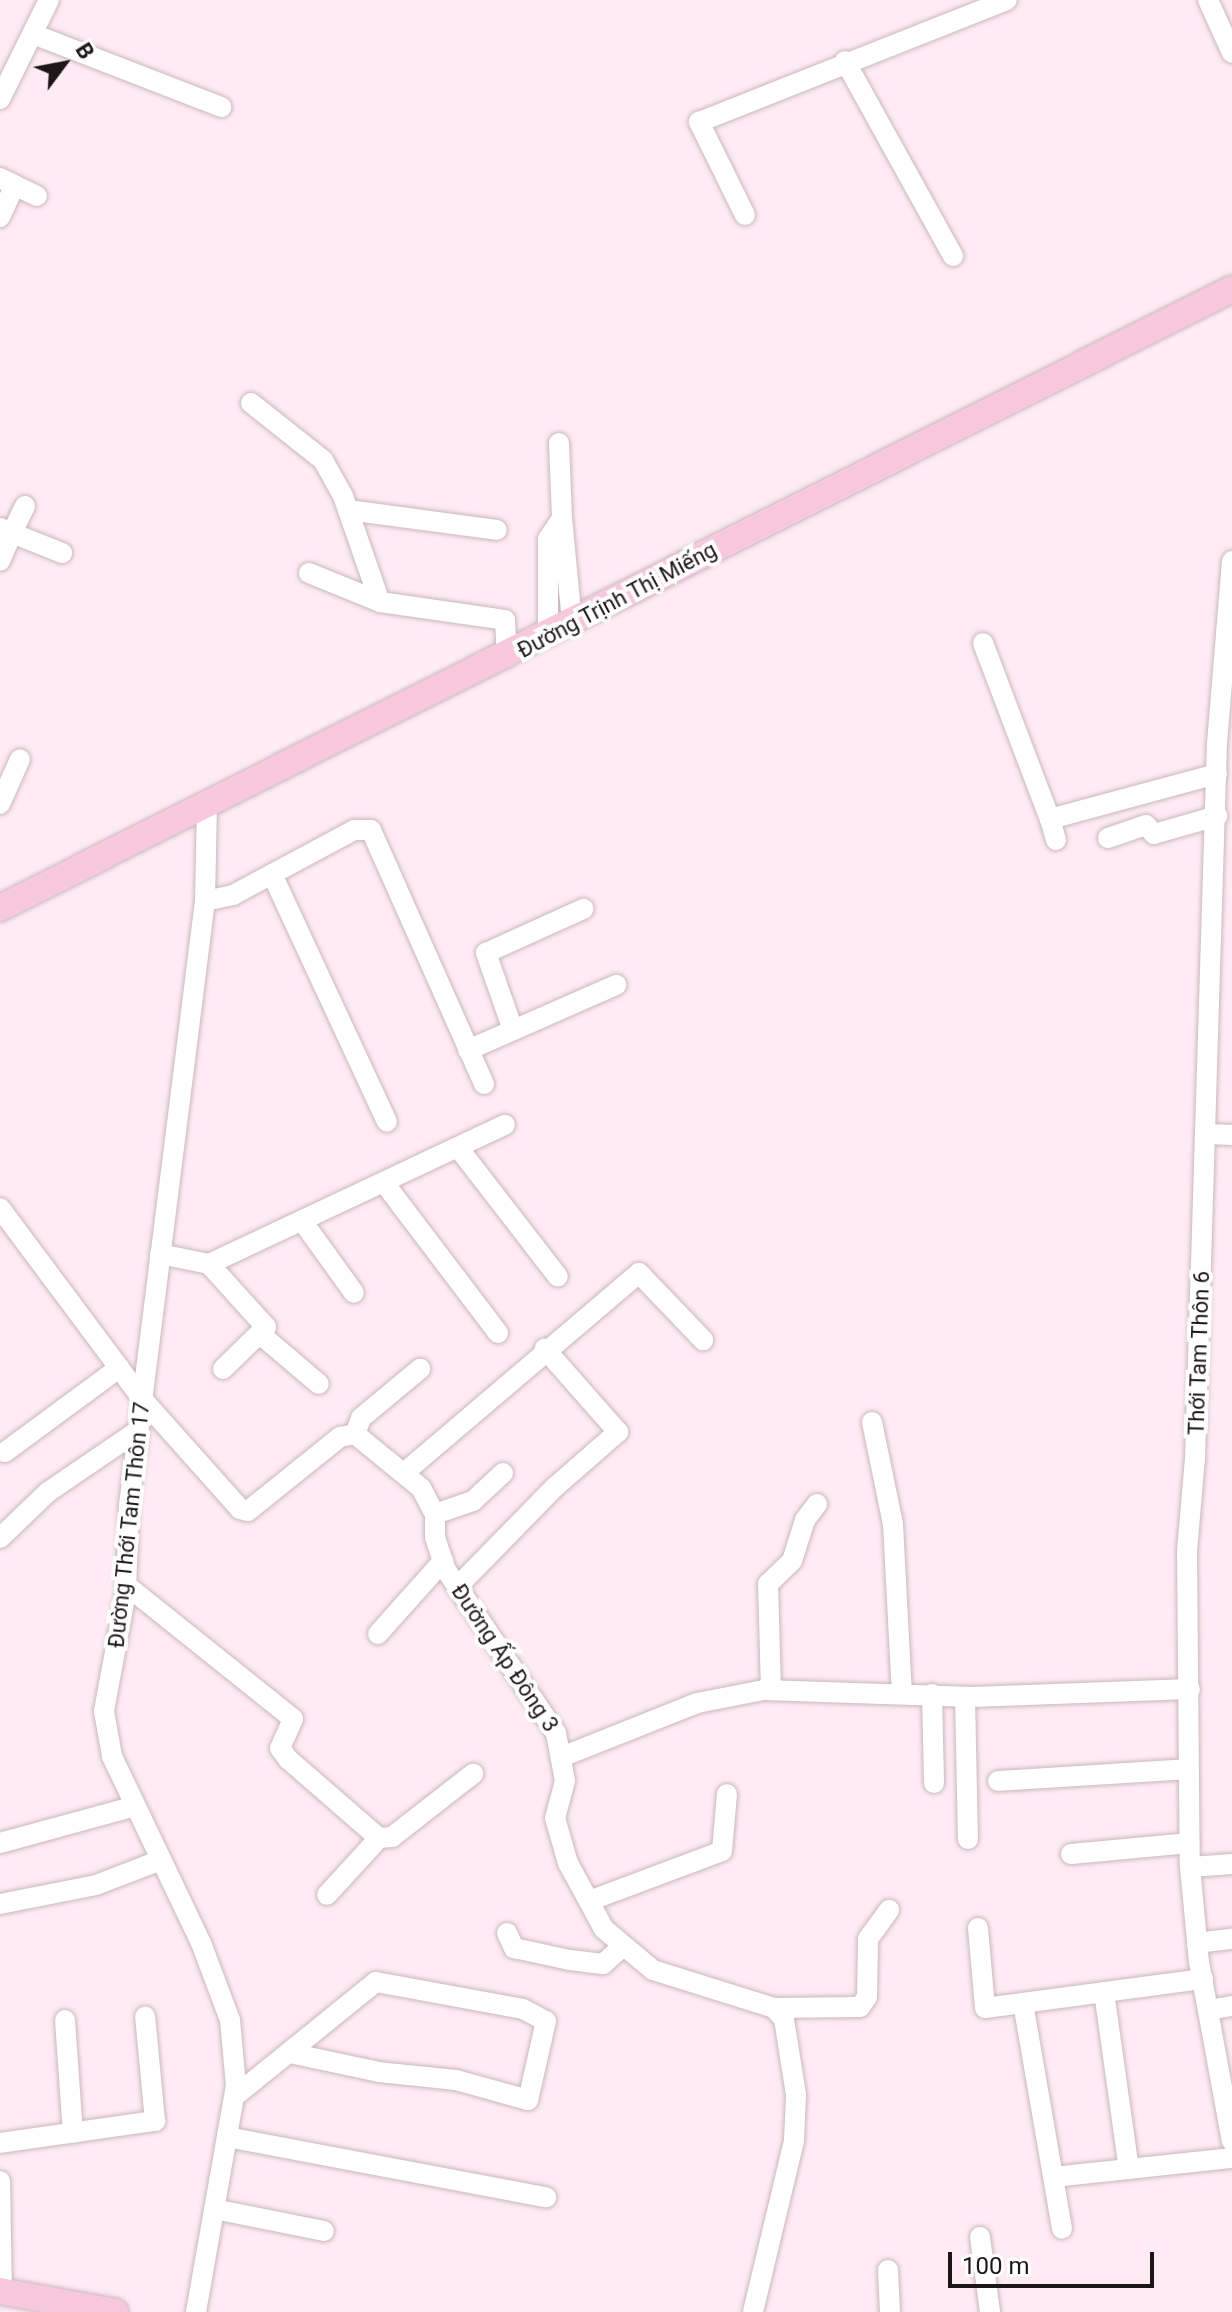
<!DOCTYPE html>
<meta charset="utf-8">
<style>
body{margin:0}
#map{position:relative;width:1232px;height:2312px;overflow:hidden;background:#feebf3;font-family:Roboto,sans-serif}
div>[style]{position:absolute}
.roads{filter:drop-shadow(0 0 2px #cab7bf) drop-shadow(0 0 2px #cab7bf)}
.minor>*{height:20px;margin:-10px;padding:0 10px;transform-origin:10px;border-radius:10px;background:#fff}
.major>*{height:26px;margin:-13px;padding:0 13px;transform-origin:13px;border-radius:13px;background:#f8c8df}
span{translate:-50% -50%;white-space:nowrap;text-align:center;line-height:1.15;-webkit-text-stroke:8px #fefefe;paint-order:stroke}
.street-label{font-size:22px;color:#1d1619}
.north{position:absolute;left:24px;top:24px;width:80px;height:80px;-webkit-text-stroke:6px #fefefe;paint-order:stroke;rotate:58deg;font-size:22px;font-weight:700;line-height:32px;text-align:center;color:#1d1619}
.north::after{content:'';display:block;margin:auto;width:28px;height:36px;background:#1d1619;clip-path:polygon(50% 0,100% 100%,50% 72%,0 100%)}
.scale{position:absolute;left:948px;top:2252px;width:206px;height:36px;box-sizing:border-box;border:4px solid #1d1619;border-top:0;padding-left:10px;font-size:24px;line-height:28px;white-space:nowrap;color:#1d1619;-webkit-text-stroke:6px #fefefe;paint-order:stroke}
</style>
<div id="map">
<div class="roads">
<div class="minor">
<i style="left:1208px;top:0;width:58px;rotate:65.6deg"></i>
<i style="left:33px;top:34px;width:202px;rotate:21.2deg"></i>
<i style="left:845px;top:61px;width:223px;rotate:61deg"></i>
<i style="left:0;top:99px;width:110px;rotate:-63.7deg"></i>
<i style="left:0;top:178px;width:41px;rotate:25.9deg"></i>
<i style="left:745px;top:215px;width:104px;rotate:-116.3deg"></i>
<i style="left:699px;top:122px;width:331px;rotate:-21.6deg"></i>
<i style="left:0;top:217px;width:35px;rotate:-65deg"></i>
<i style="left:251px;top:403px;width:92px;rotate:38.4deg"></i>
<i style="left:323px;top:460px;width:41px;rotate:60.9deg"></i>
<i style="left:343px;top:496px;width:112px;rotate:70.8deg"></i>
<i style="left:380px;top:602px;width:126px;rotate:8.2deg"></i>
<i style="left:505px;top:620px;width:37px;rotate:87deg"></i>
<i style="left:25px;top:506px;width:30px;rotate:116deg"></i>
<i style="left:12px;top:533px;width:54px;rotate:21.8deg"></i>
<i style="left:348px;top:510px;width:150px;rotate:7.6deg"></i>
<i style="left:562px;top:518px;width:104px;rotate:84.5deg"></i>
<i style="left:0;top:528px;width:13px;rotate:23deg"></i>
<i style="left:12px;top:533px;width:30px;rotate:113deg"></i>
<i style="left:1232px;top:561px;width:182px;rotate:94.7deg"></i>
<i style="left:1217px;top:742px;width:716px;rotate:91.76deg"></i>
<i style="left:1195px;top:1458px;width:93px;rotate:94.9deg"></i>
<i style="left:1187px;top:1551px;width:316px;rotate:89.5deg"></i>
<i style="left:1190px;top:1867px;width:95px;rotate:84.6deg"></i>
<i style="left:1199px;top:1962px;width:182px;rotate:79.6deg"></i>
<i style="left:309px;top:573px;width:77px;rotate:22.2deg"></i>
<i style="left:548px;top:636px;width:97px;rotate:-90deg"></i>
<i style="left:548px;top:539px;width:25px;rotate:-56deg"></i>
<i style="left:562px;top:518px;width:75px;rotate:-92.3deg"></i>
<i style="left:983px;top:643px;width:188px;rotate:69.2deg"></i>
<i style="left:0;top:804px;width:49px;rotate:-66deg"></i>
<i style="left:1108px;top:838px;width:40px;rotate:-18.9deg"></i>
<i style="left:1146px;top:825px;width:12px;rotate:48deg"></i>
<i style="left:1154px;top:834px;width:66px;rotate:-15.9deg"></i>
<i style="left:1056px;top:840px;width:22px;rotate:-106deg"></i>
<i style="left:1050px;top:819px;width:173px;rotate:-15.1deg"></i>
<i style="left:272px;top:874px;width:273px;rotate:65.1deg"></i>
<i style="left:205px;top:901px;width:29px;rotate:-12deg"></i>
<i style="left:233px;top:895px;width:137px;rotate:-28.2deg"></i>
<i style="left:354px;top:830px;width:17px"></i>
<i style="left:371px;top:830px;width:278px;rotate:66deg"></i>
<i style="left:513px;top:1030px;width:82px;rotate:-109.3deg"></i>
<i style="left:486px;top:953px;width:107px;rotate:-24.4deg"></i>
<i style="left:468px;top:1050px;width:162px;rotate:-23.7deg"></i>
<i style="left:1207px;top:1134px;width:25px;rotate:2deg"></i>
<i style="left:460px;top:1150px;width:160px;rotate:52.3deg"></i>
<i style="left:385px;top:1184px;width:187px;rotate:52.8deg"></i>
<i style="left:0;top:1208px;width:239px;rotate:53.3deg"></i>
<i style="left:143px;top:1400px;width:146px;rotate:48.3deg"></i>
<i style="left:240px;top:1509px;width:8px;rotate:14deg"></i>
<i style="left:248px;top:1511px;width:118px;rotate:-38.8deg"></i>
<i style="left:340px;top:1437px;width:15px;rotate:-11deg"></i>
<i style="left:355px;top:1434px;width:85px;rotate:39.3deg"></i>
<i style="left:421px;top:1488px;width:30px;rotate:62deg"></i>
<i style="left:435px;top:1514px;width:23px;rotate:90deg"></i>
<i style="left:435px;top:1537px;width:35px;rotate:72deg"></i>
<i style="left:446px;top:1570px;width:197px;rotate:56deg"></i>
<i style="left:556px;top:1733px;width:49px;rotate:79.4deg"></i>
<i style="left:565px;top:1781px;width:38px;rotate:105deg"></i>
<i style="left:555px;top:1818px;width:47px;rotate:73.9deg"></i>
<i style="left:568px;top:1863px;width:75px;rotate:61.4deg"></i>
<i style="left:604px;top:1929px;width:64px;rotate:39.9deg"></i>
<i style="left:653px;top:1970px;width:127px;rotate:17.4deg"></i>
<i style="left:774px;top:2008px;width:15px;rotate:48deg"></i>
<i style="left:784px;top:2019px;width:77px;rotate:81deg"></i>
<i style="left:796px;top:2095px;width:46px;rotate:92.5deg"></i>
<i style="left:794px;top:2141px;width:176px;rotate:103.5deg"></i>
<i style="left:303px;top:1222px;width:87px;rotate:54.3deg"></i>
<i style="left:160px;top:1254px;width:50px;rotate:11.5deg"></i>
<i style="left:209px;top:1264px;width:327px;rotate:-25.2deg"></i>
<i style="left:209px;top:1264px;width:85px;rotate:47.9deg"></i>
<i style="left:266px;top:1327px;width:60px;rotate:135.7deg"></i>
<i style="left:260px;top:1334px;width:77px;rotate:40.3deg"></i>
<i style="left:872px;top:1422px;width:104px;rotate:78.4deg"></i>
<i style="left:893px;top:1524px;width:169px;rotate:87deg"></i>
<i style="left:355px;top:1434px;width:17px;rotate:-69deg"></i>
<i style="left:361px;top:1418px;width:77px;rotate:-39.7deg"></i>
<i style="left:5px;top:1452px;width:142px;rotate:-36.4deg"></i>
<i style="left:405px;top:1472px;width:307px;rotate:-40.4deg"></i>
<i style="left:639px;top:1273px;width:93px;rotate:46.3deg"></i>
<i style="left:435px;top:1514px;width:40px;rotate:-18.9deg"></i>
<i style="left:473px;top:1501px;width:41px;rotate:-43deg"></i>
<i style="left:0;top:1538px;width:66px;rotate:-43.8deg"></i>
<i style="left:48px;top:1492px;width:110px;rotate:-34.3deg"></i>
<i style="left:126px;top:1585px;width:214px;rotate:38.7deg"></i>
<i style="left:293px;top:1719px;width:32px;rotate:114deg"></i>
<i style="left:280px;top:1748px;width:14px;rotate:54deg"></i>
<i style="left:288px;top:1759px;width:121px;rotate:41deg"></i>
<i style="left:379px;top:1838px;width:77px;rotate:132.4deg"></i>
<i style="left:457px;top:1587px;width:140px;rotate:-45.6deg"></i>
<i style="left:555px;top:1487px;width:84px;rotate:-41.1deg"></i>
<i style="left:618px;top:1432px;width:111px;rotate:-131.3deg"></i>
<i style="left:378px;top:1634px;width:98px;rotate:-48.3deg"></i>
<i style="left:771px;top:1690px;width:106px;rotate:-91.6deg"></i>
<i style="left:768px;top:1584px;width:33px;rotate:-44deg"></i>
<i style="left:792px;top:1561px;width:43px;rotate:-72.4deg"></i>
<i style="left:805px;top:1520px;width:20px;rotate:-53deg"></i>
<i style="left:932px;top:1694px;width:89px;rotate:88.7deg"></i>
<i style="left:965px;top:1697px;width:142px;rotate:88.8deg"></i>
<i style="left:564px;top:1756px;width:143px;rotate:-21.7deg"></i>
<i style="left:697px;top:1703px;width:68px;rotate:-11deg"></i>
<i style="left:764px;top:1690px;width:208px;rotate:1.9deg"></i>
<i style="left:972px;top:1697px;width:218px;rotate:-2.1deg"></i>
<i style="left:998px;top:1781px;width:190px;rotate:-3.6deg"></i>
<i style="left:379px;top:1838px;width:13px;rotate:-4deg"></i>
<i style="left:392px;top:1837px;width:103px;rotate:-37.9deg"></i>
<i style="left:0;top:1843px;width:140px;rotate:-15.3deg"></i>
<i style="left:1071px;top:1854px;width:119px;rotate:-5.3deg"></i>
<i style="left:1190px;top:1867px;width:42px;rotate:-4.1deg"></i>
<i style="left:589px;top:1901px;width:142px;rotate:-20.6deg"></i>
<i style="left:722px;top:1851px;width:57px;rotate:-85deg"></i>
<i style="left:0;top:1904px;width:98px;rotate:-11.2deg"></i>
<i style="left:96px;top:1885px;width:70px;rotate:-21deg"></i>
<i style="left:978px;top:1928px;width:80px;rotate:85deg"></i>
<i style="left:985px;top:2008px;width:220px;rotate:-7.6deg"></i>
<i style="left:507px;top:1933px;width:17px;rotate:65deg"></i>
<i style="left:514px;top:1948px;width:57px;rotate:12.1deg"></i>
<i style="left:570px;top:1960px;width:33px;rotate:7deg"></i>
<i style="left:603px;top:1964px;width:25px;rotate:-42deg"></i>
<i style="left:1197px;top:1943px;width:35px;rotate:-7deg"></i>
<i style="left:1104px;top:1992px;width:179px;rotate:82deg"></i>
<i style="left:1023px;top:2003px;width:229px;rotate:80.2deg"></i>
<i style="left:774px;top:2008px;width:86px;rotate:-0.7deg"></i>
<i style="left:860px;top:2007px;width:12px;rotate:-55deg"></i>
<i style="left:867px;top:1997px;width:58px;rotate:-89deg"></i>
<i style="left:868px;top:1939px;width:36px;rotate:-54deg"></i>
<i style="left:1209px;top:2010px;width:23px;rotate:-10deg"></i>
<i style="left:65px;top:2020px;width:113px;rotate:86deg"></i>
<i style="left:235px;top:2096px;width:181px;rotate:-39deg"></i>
<i style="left:376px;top:1982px;width:149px;rotate:10.4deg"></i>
<i style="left:523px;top:2009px;width:26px;rotate:28deg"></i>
<i style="left:546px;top:2021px;width:81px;rotate:102.8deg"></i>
<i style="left:528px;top:2100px;width:75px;rotate:-164.5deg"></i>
<i style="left:456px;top:2080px;width:77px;rotate:-174.1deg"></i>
<i style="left:379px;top:2072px;width:91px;rotate:-167.9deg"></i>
<i style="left:227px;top:2137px;width:325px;rotate:10.7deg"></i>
<i style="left:0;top:2143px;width:157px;rotate:-8.1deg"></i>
<i style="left:155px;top:2121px;width:105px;rotate:-95.4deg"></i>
<i style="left:1054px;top:2177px;width:179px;rotate:-6.1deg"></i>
<i style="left:0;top:2181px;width:111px;rotate:89deg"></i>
<i style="left:214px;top:2209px;width:112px;rotate:11.3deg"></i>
<i style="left:980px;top:2237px;width:76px;rotate:82.4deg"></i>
<i style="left:888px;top:2270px;width:42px;rotate:87.3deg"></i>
<i style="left:196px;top:2312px;width:230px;rotate:-80deg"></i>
<i style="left:236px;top:2086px;width:66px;rotate:-95.2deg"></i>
<i style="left:230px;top:2020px;width:82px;rotate:-110.6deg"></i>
<i style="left:201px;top:1943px;width:207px;rotate:-115.5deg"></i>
<i style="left:112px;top:1756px;width:46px;rotate:-100.1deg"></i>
<i style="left:104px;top:1711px;width:121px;rotate:-79.5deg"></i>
<i style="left:126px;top:1592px;width:87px;rotate:-88deg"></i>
<i style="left:129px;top:1505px;width:609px;rotate:-82.83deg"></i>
<i style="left:205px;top:901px;width:95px;rotate:-88.8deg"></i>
</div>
<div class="major">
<i style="left:0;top:908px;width:1379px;rotate:-26.68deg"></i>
<i style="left:0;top:2291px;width:117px;rotate:10.3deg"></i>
</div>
</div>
<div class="street-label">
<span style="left:617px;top:600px;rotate:-28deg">Đường Trịnh Thị Miếng</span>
<span style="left:1199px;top:1353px;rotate:-88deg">Thới Tam Thôn 6</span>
<span style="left:129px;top:1525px;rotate:-84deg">Đường Thới Tam Thôn 17</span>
<span style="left:505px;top:1658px;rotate:56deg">Đường Ấp Đông 3</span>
</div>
<div class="north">B</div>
<div class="scale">100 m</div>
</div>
